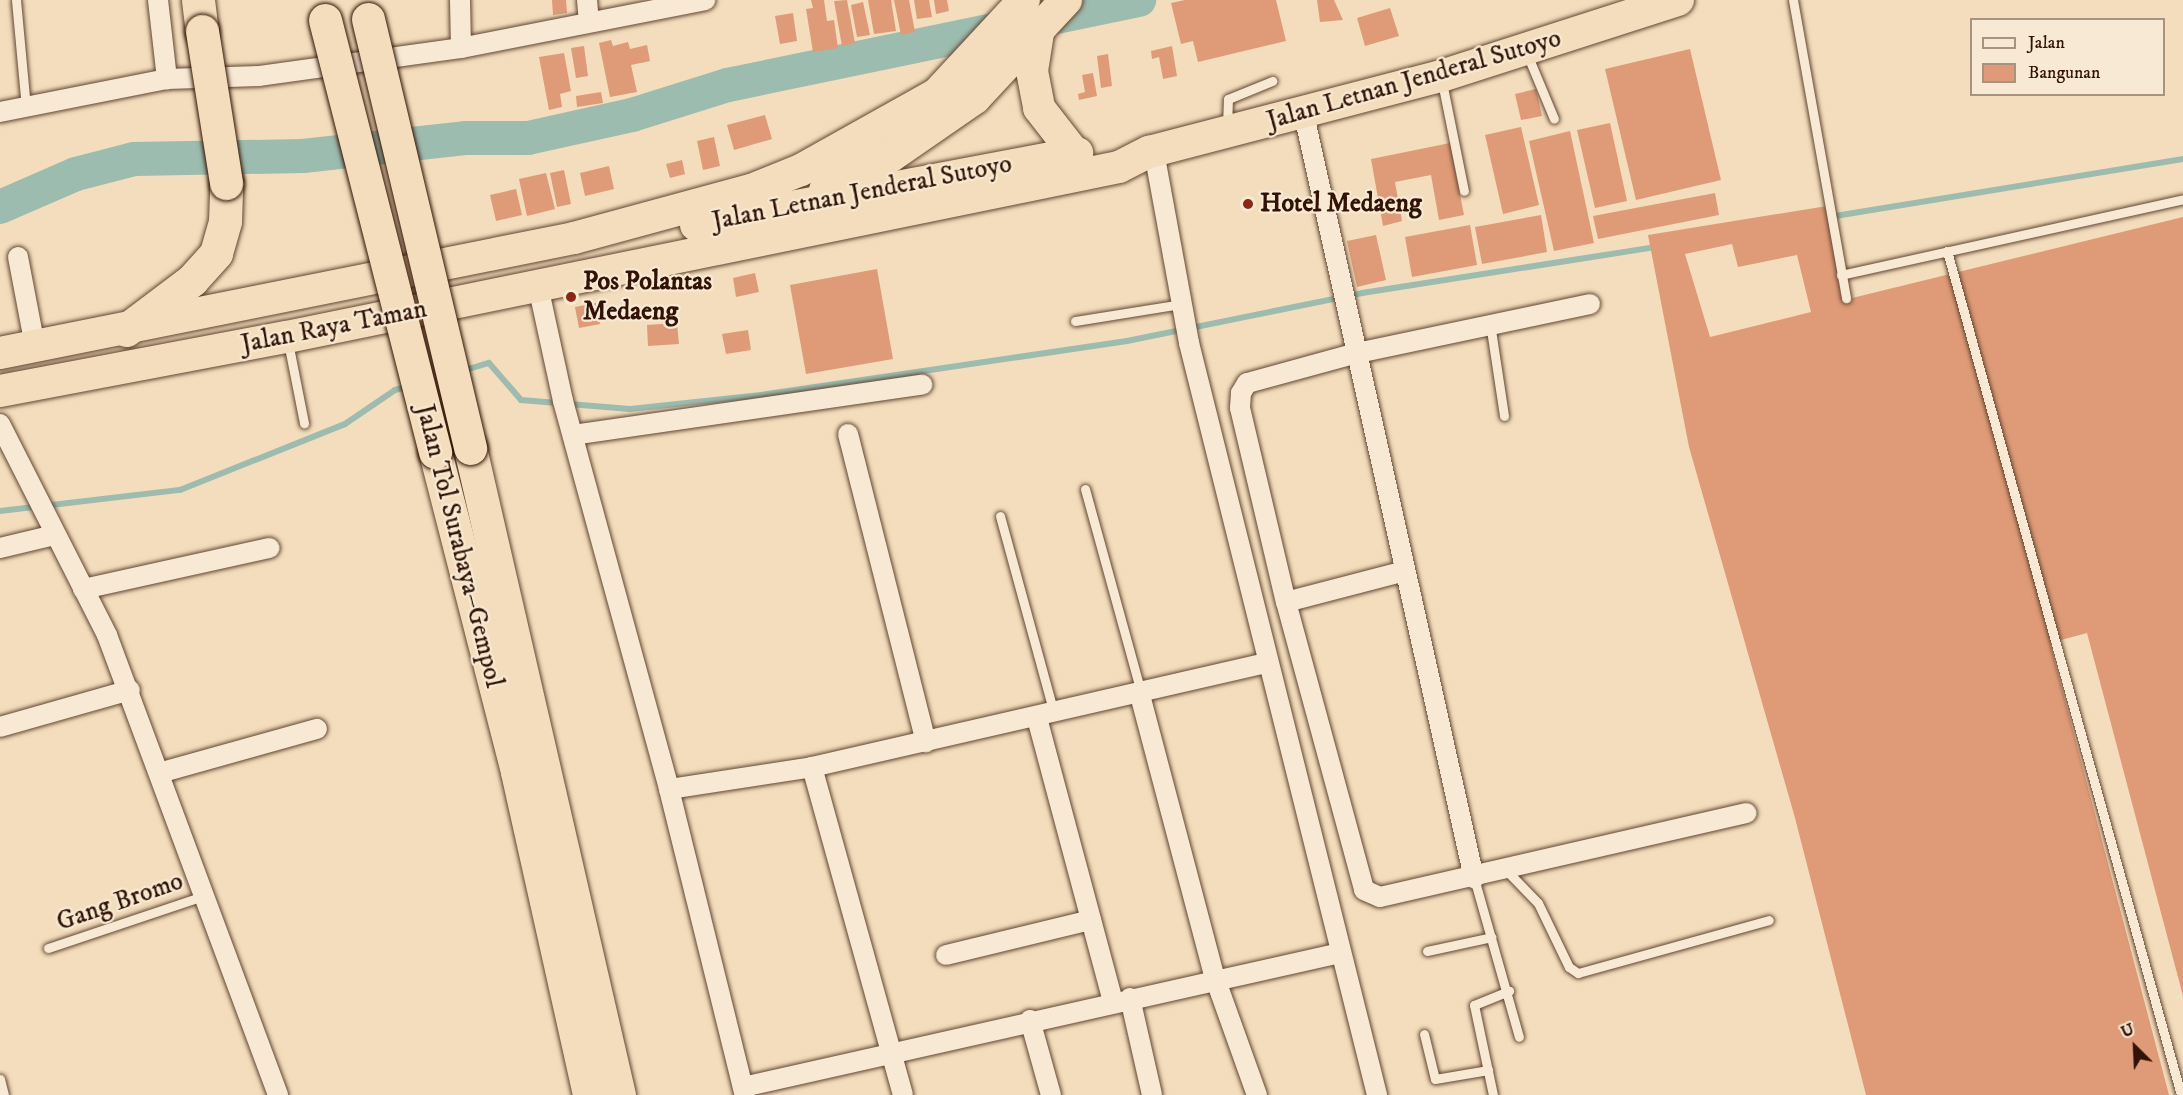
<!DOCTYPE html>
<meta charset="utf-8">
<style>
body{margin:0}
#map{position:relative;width:2183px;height:1095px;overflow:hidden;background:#f3ddbc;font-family:"IM FELL DW Pica",serif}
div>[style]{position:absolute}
.stream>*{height:6px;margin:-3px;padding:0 3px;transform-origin:3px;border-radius:3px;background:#9bbcaf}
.river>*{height:34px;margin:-17px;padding:0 17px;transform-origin:17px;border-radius:17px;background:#9bbcaf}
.building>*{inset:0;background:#df9b77}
.roads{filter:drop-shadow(0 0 2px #624532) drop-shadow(0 0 2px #624532)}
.service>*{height:9px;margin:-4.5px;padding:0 4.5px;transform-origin:4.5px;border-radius:4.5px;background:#f7e9d3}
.minor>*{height:20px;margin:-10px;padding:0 10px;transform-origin:10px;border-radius:10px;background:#f7e9d3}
.trunk>*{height:32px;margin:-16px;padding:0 16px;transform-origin:16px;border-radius:16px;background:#f3ddbc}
.motorway>*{height:33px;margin:-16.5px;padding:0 16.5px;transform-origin:16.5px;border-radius:16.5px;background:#f3ddbc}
.bridges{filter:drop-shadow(0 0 2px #311204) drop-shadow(0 0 2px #311204)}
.motorway-bridge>*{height:33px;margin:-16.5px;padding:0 16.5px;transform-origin:16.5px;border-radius:16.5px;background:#f3ddbc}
.dots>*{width:16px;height:16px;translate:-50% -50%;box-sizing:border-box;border:3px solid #f7e9d3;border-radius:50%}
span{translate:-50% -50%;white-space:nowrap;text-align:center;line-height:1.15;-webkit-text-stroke:4.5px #f7e9d3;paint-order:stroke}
.street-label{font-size:26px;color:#311204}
.poi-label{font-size:26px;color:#311204;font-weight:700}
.left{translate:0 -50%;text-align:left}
.legend{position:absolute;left:1970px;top:18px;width:195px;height:78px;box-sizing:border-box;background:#f7e9d3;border:2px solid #a89380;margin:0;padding:8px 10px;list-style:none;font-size:18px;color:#311204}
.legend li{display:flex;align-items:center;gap:12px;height:30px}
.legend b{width:30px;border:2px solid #a89380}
.north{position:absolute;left:2105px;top:1017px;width:60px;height:60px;-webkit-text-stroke:4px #f7e9d3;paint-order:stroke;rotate:336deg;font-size:16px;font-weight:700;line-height:24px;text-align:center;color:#311204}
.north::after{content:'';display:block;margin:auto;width:21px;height:27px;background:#311204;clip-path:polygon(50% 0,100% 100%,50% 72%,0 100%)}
</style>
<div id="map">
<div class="stream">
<i style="left:1829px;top:217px;width:359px;rotate:-9.3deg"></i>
<i style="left:462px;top:371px;width:28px;rotate:-17deg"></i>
<i style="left:489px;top:363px;width:49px;rotate:49.1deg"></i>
<i style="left:521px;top:400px;width:109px;rotate:4.7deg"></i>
<i style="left:630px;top:409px;width:132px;rotate:-6.1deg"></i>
<i style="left:761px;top:395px;width:370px;rotate:-8.4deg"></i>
<i style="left:1127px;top:341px;width:240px;rotate:-11.5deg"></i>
<i style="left:1362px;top:293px;width:298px;rotate:-8.9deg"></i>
<i style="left:0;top:511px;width:181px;rotate:-6.7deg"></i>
<i style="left:180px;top:490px;width:178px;rotate:-21.8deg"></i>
<i style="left:345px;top:424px;width:60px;rotate:-34.2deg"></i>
<i style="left:395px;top:390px;width:15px;rotate:-16deg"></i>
</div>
<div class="river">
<i style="left:0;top:207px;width:83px;rotate:-23.5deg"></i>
<i style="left:76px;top:174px;width:60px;rotate:-14.5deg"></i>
<i style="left:134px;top:159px;width:169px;rotate:-1deg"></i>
<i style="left:303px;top:156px;width:165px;rotate:-6.3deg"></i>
<i style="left:467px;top:138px;width:61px"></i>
<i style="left:528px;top:138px;width:107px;rotate:-12.5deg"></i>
<i style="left:632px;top:115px;width:101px;rotate:-17.4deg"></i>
<i style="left:728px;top:85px;width:420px;rotate:-11.7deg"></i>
</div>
<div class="building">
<i style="clip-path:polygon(552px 0,566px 0,567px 13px,553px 15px)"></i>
<i style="clip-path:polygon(811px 0,824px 0,827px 21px,834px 20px,838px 48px,813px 52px,806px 9px,813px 8px)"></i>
<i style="clip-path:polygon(847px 0,855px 43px,842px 46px,834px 1px)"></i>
<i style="clip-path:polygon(868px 0,891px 0,896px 31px,874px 34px)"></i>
<i style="clip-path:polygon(894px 0,909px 0,915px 32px,901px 35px)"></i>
<i style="clip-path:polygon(914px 0,929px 0,932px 17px,917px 19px)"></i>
<i style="clip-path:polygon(934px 0,947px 0,949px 11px,936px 14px)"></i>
<i style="clip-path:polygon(1185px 0,1276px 0,1286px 41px,1198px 62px,1193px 41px,1181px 44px,1171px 3px)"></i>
<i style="clip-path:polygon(1317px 0,1334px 0,1343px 20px,1320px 22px)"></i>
<i style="clip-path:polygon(863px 2px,870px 35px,857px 37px,851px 5px)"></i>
<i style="clip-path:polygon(1390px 8px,1399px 36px,1365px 46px,1357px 18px)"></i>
<i style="clip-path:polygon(793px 13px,797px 41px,780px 44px,775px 16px)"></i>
<i style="clip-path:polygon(611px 40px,613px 46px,628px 42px,630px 49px,647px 45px,650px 61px,631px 65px,637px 92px,610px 97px,599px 43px)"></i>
<i style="clip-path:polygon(584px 46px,588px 76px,576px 78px,571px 48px)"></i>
<i style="clip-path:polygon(1172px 46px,1177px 76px,1163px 79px,1159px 57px,1152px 59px,1151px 51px)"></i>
<i style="clip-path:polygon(1690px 49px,1721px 180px,1636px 200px,1605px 69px)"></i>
<i style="clip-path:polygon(564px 53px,571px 91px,560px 94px,562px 107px,549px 110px,539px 57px)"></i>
<i style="clip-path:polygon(1108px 54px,1112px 86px,1101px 88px,1097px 56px)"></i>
<i style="clip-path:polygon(1093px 73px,1097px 96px,1079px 100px,1078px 94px,1085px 92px,1082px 75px)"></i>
<i style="clip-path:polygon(1536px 89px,1542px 116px,1521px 120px,1515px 94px)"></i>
<i style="clip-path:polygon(601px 92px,603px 103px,577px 107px,576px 96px)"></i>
<i style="clip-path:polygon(765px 115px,772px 139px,734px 150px,727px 125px)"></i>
<i style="clip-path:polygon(1610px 123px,1627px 201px,1595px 208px,1577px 130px)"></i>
<i style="clip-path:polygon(1521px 127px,1539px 205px,1503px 214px,1485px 135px)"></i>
<i style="clip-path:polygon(1570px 131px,1594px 243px,1554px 251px,1529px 141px)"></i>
<i style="clip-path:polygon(714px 137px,720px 166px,703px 170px,697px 141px)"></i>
<i style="clip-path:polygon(1450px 143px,1464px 215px,1439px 220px,1431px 175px,1395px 182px,1402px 221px,1383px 226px,1371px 159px)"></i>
<i style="clip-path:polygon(682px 160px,685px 174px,670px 178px,666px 164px)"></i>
<i style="clip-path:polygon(609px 166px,614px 189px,585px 196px,580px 173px)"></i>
<i style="clip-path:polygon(564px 170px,571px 204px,557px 207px,550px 173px)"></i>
<i style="clip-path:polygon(546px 173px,555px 209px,527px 216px,519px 179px)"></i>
<i style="clip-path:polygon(516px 189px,522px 215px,496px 221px,490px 195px)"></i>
<i style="clip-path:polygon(1715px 193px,1719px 215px,1598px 239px,1593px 216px)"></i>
<i style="clip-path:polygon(evenodd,1827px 206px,1848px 299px,2183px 217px,2183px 996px,2087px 633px,2050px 643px,2169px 1095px,1866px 1095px,1795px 818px,1689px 447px,1648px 235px,1827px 206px,1732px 244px,1738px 267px,1797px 255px,1811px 312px,1710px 337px,1685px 254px,1732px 244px)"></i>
<i style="clip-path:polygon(1541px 215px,1547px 252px,1482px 264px,1475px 227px)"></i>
<i style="clip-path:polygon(1470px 225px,1477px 265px,1412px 277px,1405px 237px)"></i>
<i style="clip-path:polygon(1376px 235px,1386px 280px,1357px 287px,1347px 241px)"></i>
<i style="clip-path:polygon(877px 269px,893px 359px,806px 374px,790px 285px)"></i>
<i style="clip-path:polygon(755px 273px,759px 292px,736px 297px,733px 278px)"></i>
<i style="clip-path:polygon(596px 303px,600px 324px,579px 328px,575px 307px)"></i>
<i style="clip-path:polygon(677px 323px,679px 344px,648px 346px,647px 325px)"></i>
<i style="clip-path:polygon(748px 330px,751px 350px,726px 354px,722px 334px)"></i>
</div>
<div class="roads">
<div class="service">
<i style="left:16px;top:0;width:107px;rotate:84.7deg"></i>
<i style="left:1793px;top:0;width:303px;rotate:79.9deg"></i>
<i style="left:1527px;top:54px;width:70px;rotate:67.4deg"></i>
<i style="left:1442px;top:82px;width:111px;rotate:78.6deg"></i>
<i style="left:1227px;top:127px;width:28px;rotate:-88deg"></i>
<i style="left:1228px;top:99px;width:48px;rotate:-22.2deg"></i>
<i style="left:1947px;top:251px;width:876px;rotate:74.5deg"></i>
<i style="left:1841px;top:275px;width:350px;rotate:-12.5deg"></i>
<i style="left:1075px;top:321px;width:107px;rotate:-9.1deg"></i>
<i style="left:1490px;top:323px;width:94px;rotate:81.4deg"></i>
<i style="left:288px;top:342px;width:83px;rotate:78.8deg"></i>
<i style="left:1085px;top:489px;width:211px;rotate:74.6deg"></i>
<i style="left:1000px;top:516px;width:205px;rotate:74.7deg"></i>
<i style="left:1505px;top:869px;width:47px;rotate:45.9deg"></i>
<i style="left:1538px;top:903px;width:71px;rotate:64.2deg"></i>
<i style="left:1569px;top:967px;width:11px;rotate:34deg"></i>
<i style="left:1578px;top:973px;width:198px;rotate:-15.5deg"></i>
<i style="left:1474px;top:878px;width:165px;rotate:74.2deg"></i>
<i style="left:48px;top:948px;width:167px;rotate:-18.5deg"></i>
<i style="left:1427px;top:951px;width:66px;rotate:-12.2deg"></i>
<i style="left:1424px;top:1034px;width:46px;rotate:76.3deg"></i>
<i style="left:1435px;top:1079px;width:54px;rotate:-9.6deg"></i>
<i style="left:0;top:1079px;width:16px;rotate:76deg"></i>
<i style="left:1493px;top:1095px;width:92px;rotate:-101.9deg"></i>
<i style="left:1474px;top:1005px;width:38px;rotate:-22deg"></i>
</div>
<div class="minor">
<i style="left:158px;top:0;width:80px;rotate:83.5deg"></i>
<i style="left:460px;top:0;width:48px;rotate:88.8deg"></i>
<i style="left:587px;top:0;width:21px;rotate:85deg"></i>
<i style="left:0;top:112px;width:170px;rotate:-11.2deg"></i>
<i style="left:167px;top:79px;width:92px;rotate:-1.9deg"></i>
<i style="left:259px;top:76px;width:204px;rotate:-7.9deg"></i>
<i style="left:461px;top:48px;width:249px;rotate:-11.1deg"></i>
<i style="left:1304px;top:115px;width:782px;rotate:77.44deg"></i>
<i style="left:1154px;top:152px;width:194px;rotate:79.6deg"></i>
<i style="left:1189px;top:343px;width:775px;rotate:75.96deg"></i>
<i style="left:18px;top:257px;width:91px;rotate:79.2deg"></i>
<i style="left:538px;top:286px;width:118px;rotate:77.7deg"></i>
<i style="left:563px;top:401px;width:402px;rotate:74.7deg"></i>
<i style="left:669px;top:789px;width:315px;rotate:76.1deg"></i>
<i style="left:1590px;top:304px;width:238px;rotate:168.1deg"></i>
<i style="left:1357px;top:353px;width:114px;rotate:164.7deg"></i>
<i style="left:1247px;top:383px;width:12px;rotate:121deg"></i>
<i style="left:1241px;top:393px;width:15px;rotate:94deg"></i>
<i style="left:1240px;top:408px;width:199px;rotate:76.7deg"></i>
<i style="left:1286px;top:602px;width:298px;rotate:74.8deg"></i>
<i style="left:1364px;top:890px;width:17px;rotate:24deg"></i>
<i style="left:1380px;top:897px;width:376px;rotate:-12.9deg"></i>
<i style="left:0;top:424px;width:237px;rotate:63.1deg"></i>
<i style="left:107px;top:635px;width:491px;rotate:69.6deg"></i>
<i style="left:848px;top:434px;width:318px;rotate:75.8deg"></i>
<i style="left:573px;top:435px;width:353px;rotate:-8.2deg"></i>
<i style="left:0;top:548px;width:56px;rotate:-13.5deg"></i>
<i style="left:83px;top:589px;width:191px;rotate:-12.4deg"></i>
<i style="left:1286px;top:602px;width:123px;rotate:-14.6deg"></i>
<i style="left:1140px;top:695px;width:293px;rotate:75.2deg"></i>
<i style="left:1215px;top:978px;width:124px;rotate:70.3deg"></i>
<i style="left:1037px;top:718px;width:293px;rotate:75deg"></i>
<i style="left:0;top:727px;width:135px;rotate:-15.9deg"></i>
<i style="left:812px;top:767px;width:340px;rotate:74.5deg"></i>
<i style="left:159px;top:773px;width:164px;rotate:-15.6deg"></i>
<i style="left:669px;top:789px;width:145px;rotate:-8.7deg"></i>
<i style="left:812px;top:767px;width:467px;rotate:-12.9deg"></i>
<i style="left:946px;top:955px;width:149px;rotate:-13.6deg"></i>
<i style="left:1130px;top:998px;width:99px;rotate:77.2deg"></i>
<i style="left:1030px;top:1020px;width:78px;rotate:74.4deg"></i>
<i style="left:743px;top:1087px;width:612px;rotate:-12.65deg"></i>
</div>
<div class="trunk">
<i style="left:1038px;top:33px;width:38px;rotate:99deg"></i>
<i style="left:1032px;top:71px;width:38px;rotate:79deg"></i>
<i style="left:1039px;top:108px;width:57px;rotate:52.1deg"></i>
<i style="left:825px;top:190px;width:74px;rotate:-27.3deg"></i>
<i style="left:891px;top:156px;width:102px;rotate:-34.6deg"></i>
<i style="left:975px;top:98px;width:134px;rotate:-47.1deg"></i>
<i style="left:696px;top:225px;width:388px;rotate:-10.7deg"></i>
<i style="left:0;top:353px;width:585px;rotate:-11.33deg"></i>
<i style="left:574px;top:238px;width:183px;rotate:-15.2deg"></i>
<i style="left:751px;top:190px;width:54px;rotate:-21.8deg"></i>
<i style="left:801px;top:170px;width:156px;rotate:-29.2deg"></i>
<i style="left:937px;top:94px;width:128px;rotate:-47.2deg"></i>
<i style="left:0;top:391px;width:292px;rotate:-10.7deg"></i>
<i style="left:287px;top:337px;width:849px;rotate:-11.55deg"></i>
<i style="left:1119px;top:167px;width:34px;rotate:-27deg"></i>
<i style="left:1149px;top:152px;width:302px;rotate:-14.6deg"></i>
<i style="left:1441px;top:76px;width:249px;rotate:-17.8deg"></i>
</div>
<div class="motorway">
<i style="left:198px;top:0;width:31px;rotate:83deg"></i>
<i style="left:126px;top:330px;width:83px;rotate:-37.1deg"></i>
<i style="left:192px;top:280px;width:36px;rotate:-48deg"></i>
<i style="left:216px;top:253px;width:33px;rotate:-74deg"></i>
<i style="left:225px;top:221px;width:38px;rotate:-88deg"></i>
<i style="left:470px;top:448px;width:664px;rotate:77.03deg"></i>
<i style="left:435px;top:452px;width:330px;rotate:75.6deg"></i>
<i style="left:517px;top:772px;width:331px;rotate:77.4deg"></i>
</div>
</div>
<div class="bridges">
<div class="motorway-bridge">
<i style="left:368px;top:19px;width:441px;rotate:76.6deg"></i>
<i style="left:325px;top:20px;width:446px;rotate:75.7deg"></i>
<i style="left:202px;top:31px;width:154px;rotate:81deg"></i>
</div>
</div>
<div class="dots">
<i style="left:1248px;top:204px;background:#8f2418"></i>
<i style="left:571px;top:297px;background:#8f2418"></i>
</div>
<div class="street-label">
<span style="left:1414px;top:80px;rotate:-16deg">Jalan Letnan Jenderal Sutoyo</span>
<span style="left:862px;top:193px;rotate:-11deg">Jalan Letnan Jenderal Sutoyo</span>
<span style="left:334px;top:327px;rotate:-11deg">Jalan Raya Taman</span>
<span style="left:459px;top:546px;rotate:76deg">Jalan Tol Surabaya–Gempol</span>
<span style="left:120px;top:902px;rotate:-19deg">Gang Bromo</span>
</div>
<div class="poi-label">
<span class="left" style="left:1260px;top:204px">Hotel Medaeng</span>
<span class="left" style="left:583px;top:297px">Pos Polantas<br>Medaeng</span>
</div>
<ul class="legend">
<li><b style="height:8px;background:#f7e9d3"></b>Jalan</li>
<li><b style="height:16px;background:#df9b77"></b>Bangunan</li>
</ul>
<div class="north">U</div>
</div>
